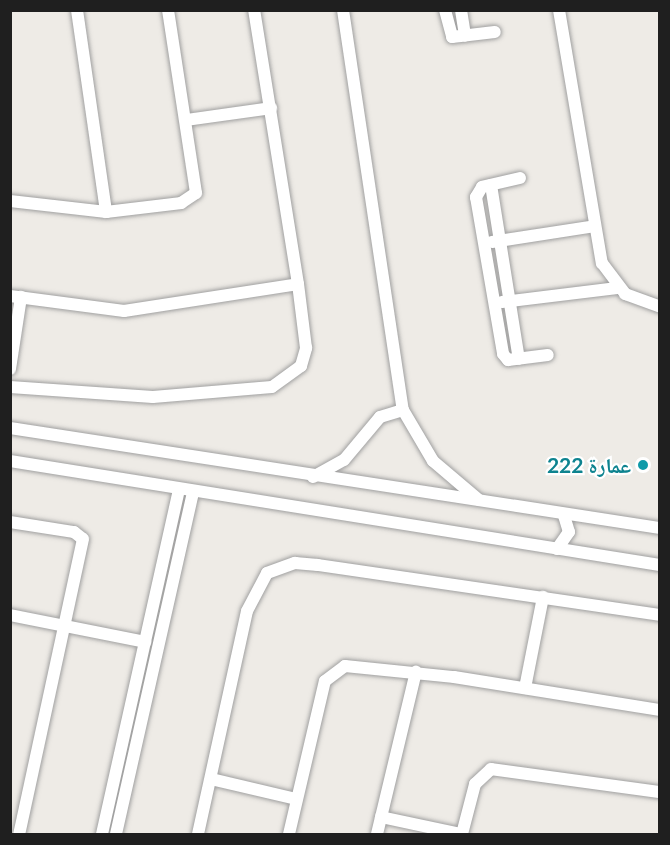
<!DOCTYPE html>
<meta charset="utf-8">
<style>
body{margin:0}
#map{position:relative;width:670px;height:845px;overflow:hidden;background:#eeebe6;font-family:Lato,"Noto Naskh Arabic",sans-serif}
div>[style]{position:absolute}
.roads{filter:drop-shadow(0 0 2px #a0a0a0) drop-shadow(0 0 2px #a0a0a0)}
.minor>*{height:12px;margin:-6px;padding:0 6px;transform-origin:6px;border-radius:6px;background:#fff}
.dots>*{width:16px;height:16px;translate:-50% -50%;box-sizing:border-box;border:3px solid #fff;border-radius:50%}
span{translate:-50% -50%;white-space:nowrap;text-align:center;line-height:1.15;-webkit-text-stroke:4.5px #fff;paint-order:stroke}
.culture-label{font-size:21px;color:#0d838f;font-weight:700}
.right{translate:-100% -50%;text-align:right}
.frame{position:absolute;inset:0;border:12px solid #1f1f1f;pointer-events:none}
</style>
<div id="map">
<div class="roads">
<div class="minor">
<i style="left:77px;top:10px;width:204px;rotate:81.8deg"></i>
<i style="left:343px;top:10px;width:404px;rotate:81.5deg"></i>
<i style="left:403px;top:410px;width:59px;rotate:59.5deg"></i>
<i style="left:433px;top:461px;width:60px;rotate:40.3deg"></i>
<i style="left:445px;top:10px;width:28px;rotate:75deg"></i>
<i style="left:452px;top:37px;width:43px;rotate:-6.6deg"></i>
<i style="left:461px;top:10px;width:26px;rotate:81deg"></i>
<i style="left:559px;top:10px;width:257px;rotate:80.4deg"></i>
<i style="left:602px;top:263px;width:39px;rotate:53deg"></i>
<i style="left:625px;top:294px;width:37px;rotate:20deg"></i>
<i style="left:186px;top:120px;width:86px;rotate:-8deg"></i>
<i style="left:520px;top:178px;width:39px;rotate:167deg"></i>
<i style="left:482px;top:187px;width:12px;rotate:121deg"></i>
<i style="left:476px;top:197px;width:159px;rotate:80.2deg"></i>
<i style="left:503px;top:354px;width:8px;rotate:50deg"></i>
<i style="left:508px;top:360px;width:40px;rotate:-7.1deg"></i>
<i style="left:491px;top:185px;width:176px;rotate:80.9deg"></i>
<i style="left:10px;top:201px;width:97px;rotate:6.5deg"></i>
<i style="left:106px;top:212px;width:76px;rotate:-6.8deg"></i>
<i style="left:181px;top:203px;width:18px;rotate:-34deg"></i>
<i style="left:196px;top:193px;width:185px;rotate:-98.7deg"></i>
<i style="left:492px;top:242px;width:104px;rotate:-8.8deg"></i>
<i style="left:10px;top:296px;width:115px;rotate:7.5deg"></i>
<i style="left:124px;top:311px;width:176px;rotate:-8.8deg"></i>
<i style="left:502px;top:302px;width:116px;rotate:-6.9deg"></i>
<i style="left:10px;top:369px;width:73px;rotate:-81.3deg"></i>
<i style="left:10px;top:387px;width:143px;rotate:4deg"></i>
<i style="left:153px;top:397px;width:119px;rotate:-4.8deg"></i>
<i style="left:272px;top:387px;width:36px;rotate:-36deg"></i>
<i style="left:301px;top:366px;width:19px;rotate:-74deg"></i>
<i style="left:306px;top:348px;width:64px;rotate:-97.1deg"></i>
<i style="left:298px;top:284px;width:278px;rotate:-99.1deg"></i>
<i style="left:10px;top:428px;width:658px;rotate:8.75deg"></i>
<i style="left:10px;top:461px;width:658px;rotate:9.09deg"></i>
<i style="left:313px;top:477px;width:35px;rotate:-29deg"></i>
<i style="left:344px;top:460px;width:56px;rotate:-50.1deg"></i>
<i style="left:380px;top:417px;width:24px;rotate:-17deg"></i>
<i style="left:10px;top:522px;width:65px;rotate:8.9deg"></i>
<i style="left:74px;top:532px;width:11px;rotate:38deg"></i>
<i style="left:83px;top:539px;width:302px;rotate:102.2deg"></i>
<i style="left:557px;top:549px;width:21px;rotate:-55deg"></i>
<i style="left:569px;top:532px;width:17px;rotate:-107deg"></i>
<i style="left:10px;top:615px;width:138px;rotate:11.3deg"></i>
<i style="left:525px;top:688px;width:93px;rotate:-78.8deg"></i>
<i style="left:211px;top:779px;width:87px;rotate:13.2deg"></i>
<i style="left:381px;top:817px;width:81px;rotate:12.1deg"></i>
<i style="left:102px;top:834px;width:353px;rotate:-77.4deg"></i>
<i style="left:116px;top:834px;width:350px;rotate:-77.3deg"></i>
<i style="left:198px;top:834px;width:228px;rotate:-77.6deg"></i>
<i style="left:247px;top:611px;width:43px;rotate:-62.2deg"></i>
<i style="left:267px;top:573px;width:30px;rotate:-20deg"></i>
<i style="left:295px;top:563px;width:23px;rotate:5deg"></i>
<i style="left:318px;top:565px;width:346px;rotate:8.3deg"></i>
<i style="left:289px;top:834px;width:157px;rotate:-76.8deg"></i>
<i style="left:325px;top:681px;width:25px;rotate:-37deg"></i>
<i style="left:345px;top:666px;width:110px;rotate:5.8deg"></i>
<i style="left:454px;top:677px;width:209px;rotate:9.1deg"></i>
<i style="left:377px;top:834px;width:167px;rotate:-76.5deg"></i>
<i style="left:462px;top:834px;width:52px;rotate:-75.4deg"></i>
<i style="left:475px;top:784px;width:22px;rotate:-43deg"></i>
<i style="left:491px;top:769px;width:171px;rotate:7.8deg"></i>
</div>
</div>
<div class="dots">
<i style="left:643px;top:465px;background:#0f9aa8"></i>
</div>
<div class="culture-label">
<span class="right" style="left:631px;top:465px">عمارة 222</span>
</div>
<div class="frame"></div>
</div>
